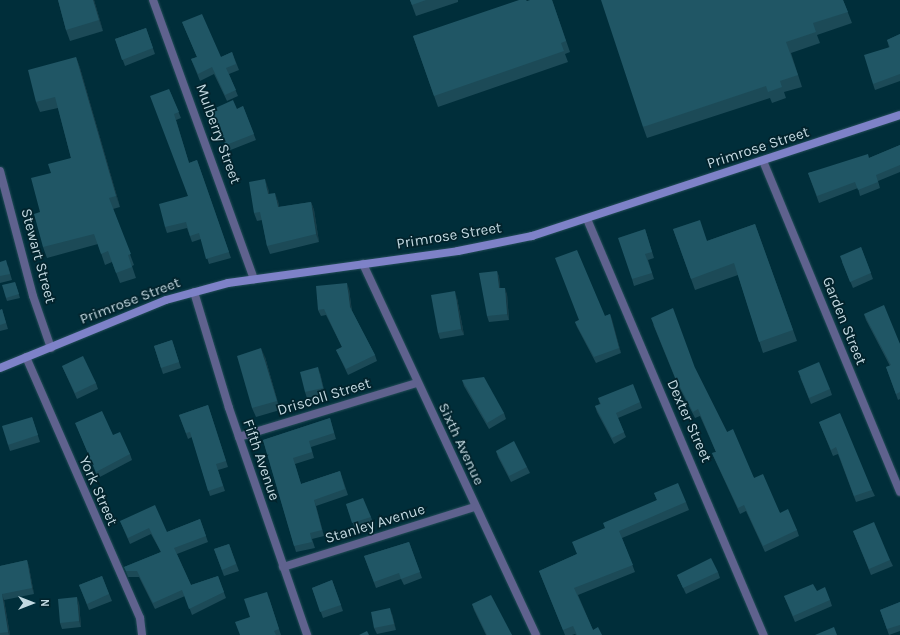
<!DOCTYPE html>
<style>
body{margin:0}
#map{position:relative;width:900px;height:635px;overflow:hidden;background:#002e3a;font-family:Karla,sans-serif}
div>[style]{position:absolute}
.roads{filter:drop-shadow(0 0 1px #234d58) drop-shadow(0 0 1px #234d58)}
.street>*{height:8px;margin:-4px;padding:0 4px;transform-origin:4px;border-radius:4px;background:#5f628e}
.secondary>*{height:8px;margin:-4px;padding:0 4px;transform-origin:4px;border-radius:4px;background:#7e82c8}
.wall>*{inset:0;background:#1c4a57}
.shaded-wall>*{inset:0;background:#163c47}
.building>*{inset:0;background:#205665}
span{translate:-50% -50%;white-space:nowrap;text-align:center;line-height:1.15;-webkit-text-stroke:3.5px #02232c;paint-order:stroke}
.street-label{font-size:15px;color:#c3d9e1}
.north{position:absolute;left:12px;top:583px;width:40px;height:40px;-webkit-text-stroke:3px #02232c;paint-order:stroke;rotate:90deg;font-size:11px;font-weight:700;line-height:16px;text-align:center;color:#c3d9e1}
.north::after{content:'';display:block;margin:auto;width:14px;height:18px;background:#c3d9e1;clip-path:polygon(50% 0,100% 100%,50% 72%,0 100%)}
</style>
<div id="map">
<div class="roads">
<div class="street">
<i style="left:153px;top:0;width:297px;rotate:70.1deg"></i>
<i style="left:763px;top:161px;width:358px;rotate:67.5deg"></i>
<i style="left:0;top:171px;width:129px;rotate:75.2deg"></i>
<i style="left:33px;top:296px;width:55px;rotate:70.9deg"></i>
<i style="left:587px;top:219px;width:452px;rotate:67deg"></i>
<i style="left:363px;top:264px;width:409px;rotate:65deg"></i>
<i style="left:194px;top:292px;width:121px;rotate:73.2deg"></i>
<i style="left:229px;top:408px;width:240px;rotate:71deg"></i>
<i style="left:26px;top:357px;width:285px;rotate:66.4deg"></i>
<i style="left:140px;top:618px;width:17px;rotate:83deg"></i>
<i style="left:239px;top:437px;width:186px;rotate:-16.9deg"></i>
<i style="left:283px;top:567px;width:200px;rotate:-17.4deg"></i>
</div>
<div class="secondary">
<i style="left:0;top:368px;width:179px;rotate:-22.3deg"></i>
<i style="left:166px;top:300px;width:64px;rotate:-15.3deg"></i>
<i style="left:228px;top:283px;width:232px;rotate:-7.9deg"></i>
<i style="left:458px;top:251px;width:76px;rotate:-11.5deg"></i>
<i style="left:532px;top:236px;width:387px;rotate:-18.2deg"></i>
</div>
</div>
<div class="wall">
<i style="clip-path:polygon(58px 0,94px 0,103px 31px,70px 41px,66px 30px)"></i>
<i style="clip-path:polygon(410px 0,458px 0,458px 2px,416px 16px)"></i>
<i style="clip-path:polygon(552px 0,570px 52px,565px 54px,568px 62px,438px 107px,413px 36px,527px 1px)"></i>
<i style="clip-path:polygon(843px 0,852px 23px,817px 35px,820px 43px,791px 53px,802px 87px,784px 92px,786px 98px,772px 103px,770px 98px,647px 138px,643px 127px)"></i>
<i style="clip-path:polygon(182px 22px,221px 57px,232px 52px,239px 70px,229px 74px,238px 96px,227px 101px,214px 74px,200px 81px,191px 59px,197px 57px)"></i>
<i style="clip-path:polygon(146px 28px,155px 54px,125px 66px,115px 39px)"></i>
<i style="clip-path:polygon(900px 34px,900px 81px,875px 90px,873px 84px,889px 47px,887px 40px)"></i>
<i style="clip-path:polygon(76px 57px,80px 68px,120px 207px,113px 209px,134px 265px,132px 266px,136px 278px,120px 283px,112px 262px,105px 265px,98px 244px,47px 258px,43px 247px,40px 212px,51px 173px,71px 158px,58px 108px,40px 112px,36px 102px)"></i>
<i style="clip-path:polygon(169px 89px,181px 118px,176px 120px,189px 163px,197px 160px,231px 258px,209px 264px,201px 239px,192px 242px,187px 228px,167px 233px,165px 227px,188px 196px)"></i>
<i style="clip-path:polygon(243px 106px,256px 140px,228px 151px,211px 110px,237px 109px)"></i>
<i style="clip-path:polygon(900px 145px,900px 172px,878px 181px,880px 188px,860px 196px,858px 188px,819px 203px,808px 173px,869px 158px)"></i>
<i style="clip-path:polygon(268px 188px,269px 194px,278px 201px,279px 207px,311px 202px,314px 210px,319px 242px,270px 254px,267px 246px,262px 220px,257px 221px,254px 213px)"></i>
<i style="clip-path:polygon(755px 224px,797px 341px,763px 353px,738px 275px,695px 290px,673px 229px,707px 241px)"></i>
<i style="clip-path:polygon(645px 229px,654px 258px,648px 260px,654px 279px,634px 286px,632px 279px)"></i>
<i style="clip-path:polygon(861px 247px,873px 279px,853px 288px,842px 262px)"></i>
<i style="clip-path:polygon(0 262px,8px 266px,12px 280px,0 283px)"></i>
<i style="clip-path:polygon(497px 271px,499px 277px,500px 288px,507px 294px,509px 320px,489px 322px,487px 316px)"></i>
<i style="clip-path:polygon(15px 282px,20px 298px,7px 301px,6px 298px)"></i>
<i style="clip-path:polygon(349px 289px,352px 311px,375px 355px,377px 361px,348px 375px,339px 356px,336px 350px,342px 347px,326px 315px,321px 316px,318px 310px)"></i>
<i style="clip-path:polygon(457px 298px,464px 335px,440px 339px,438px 333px)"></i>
<i style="clip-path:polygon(2px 309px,8px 329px,0 331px,0 310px)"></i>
<i style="clip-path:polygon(610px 314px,621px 353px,596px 363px,577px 327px,575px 322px,579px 320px,605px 316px)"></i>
<i style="clip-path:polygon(864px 314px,900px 344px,900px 399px,898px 400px,886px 367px,890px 366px,866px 320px)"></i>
<i style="clip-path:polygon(653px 324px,695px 368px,727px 432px,754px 478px,780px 513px,797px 530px,799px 536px,765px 552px,746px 511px,740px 514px,715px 460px,712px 453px,716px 452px,700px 416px,695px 418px,677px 383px)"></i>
<i style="clip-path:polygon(172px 340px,181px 368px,163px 374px,154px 346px)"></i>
<i style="clip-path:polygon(265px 357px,280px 410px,256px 417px,252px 408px)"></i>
<i style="clip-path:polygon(62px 366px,96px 383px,98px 389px,77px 399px)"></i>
<i style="clip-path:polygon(320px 373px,325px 394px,307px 398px,305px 392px)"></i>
<i style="clip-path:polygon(800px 377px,830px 389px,832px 395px,811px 404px)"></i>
<i style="clip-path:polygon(462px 380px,504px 413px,506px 419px,489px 429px,464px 386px)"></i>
<i style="clip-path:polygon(598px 398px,640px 402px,642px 408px,618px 418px,626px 437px,614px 444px,597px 412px,595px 406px,600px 404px)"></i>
<i style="clip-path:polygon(208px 405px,228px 467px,218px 470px,225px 491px,210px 496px,192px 437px,188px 439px,179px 415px)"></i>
<i style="clip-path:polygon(32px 417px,40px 442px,10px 451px,8px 445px)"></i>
<i style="clip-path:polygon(330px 418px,336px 439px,311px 447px,314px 458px,295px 464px,301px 484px,340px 471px,348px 495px,316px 506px,324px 536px,312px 539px,315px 548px,296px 552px,263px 440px)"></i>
<i style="clip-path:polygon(819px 422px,872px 490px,875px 496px,856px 502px,838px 454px,833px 456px)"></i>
<i style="clip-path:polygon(78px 429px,113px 435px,130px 454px,132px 460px,98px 478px)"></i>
<i style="clip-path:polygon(496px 451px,527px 467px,530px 473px,511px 482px,498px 457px)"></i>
<i style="clip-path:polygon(654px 493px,686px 502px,689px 510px,622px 538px,635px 572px,578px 595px,593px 630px,602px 635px,576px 635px,575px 634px,572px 635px,565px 635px,539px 571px,577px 554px,657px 500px)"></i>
<i style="clip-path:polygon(346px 504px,371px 517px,373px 523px,355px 529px)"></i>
<i style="clip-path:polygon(200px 519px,208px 542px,177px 554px,191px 585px,218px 576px,226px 598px,192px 615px,185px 596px,155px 609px,139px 577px,128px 577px,124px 567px,161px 552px,151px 534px,130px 544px,120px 521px,167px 532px)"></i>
<i style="clip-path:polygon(853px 531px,890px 560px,893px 566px,871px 575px)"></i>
<i style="clip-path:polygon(409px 542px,422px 578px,404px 585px,401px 579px,376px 588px,364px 556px)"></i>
<i style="clip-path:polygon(229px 544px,239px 571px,224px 576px,214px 549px)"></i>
<i style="clip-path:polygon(27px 560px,29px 567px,34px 594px,4px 600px,10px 635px,0 635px,0 566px)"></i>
<i style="clip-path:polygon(718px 572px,720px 578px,686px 594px,677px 575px)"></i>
<i style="clip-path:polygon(102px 576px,112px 601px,89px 610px,79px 585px)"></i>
<i style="clip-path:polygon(332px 580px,343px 611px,323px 618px,312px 588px)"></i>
<i style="clip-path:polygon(817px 591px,830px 600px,832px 606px,795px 622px,784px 596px)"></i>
<i style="clip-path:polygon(269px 598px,281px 635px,240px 635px,250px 617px)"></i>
<i style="clip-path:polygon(900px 602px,900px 631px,889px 635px,880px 610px)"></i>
<i style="clip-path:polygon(79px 603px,81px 627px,62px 629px,60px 623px)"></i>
<i style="clip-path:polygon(472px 604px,512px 635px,486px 635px,474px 610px)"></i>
<i style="clip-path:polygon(392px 614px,396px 630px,377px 634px,374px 628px)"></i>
</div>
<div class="shaded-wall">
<i style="clip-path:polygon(93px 0,94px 0,103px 31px,99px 20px)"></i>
<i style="clip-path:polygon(76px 57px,80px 68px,120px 207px,116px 196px)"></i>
<i style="clip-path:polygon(265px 179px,268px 188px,271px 203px,268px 194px)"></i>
<i style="clip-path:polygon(275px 193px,278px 201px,281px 216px,278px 207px)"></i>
<i style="clip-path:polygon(311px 202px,314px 210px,319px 242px,316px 234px)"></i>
<i style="clip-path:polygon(497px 271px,499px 277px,501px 294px,499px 288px)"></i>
<i style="clip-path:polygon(347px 283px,349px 289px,352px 313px,350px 307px)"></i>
<i style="clip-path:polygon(505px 288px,507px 294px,509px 320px,507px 314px)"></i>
<i style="clip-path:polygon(455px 291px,457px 298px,464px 335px,461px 329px)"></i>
<i style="clip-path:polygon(610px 314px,612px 319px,621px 353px,619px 348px)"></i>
<i style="clip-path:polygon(261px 348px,265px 357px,280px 410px,277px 401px)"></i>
<i style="clip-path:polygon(318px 367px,320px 373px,325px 394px,323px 388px)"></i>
<i style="clip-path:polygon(314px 500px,316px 506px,324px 536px,322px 530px)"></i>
<i style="clip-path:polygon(27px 560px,29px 567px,34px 594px,32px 588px)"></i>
<i style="clip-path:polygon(2px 594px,4px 600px,10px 635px,9px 635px,8px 632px)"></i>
<i style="clip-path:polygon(77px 597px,79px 603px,81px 627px,79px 621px)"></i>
<i style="clip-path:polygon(390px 608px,392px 614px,396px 630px,394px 624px)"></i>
</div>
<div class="building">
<i style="clip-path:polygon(58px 0,93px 0,99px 20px,66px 30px)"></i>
<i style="clip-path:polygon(410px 0,426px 0,412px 5px)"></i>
<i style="clip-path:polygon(519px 0,526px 0,527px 1px,530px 0,552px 0,566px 41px,561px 43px,564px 51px,434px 96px,413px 36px)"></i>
<i style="clip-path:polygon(601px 0,843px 0,848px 12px,813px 23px,816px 32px,786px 42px,798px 75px,780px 81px,782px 87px,768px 92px,766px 86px,643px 127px)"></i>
<i style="clip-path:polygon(202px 14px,221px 57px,232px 52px,236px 64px,226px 68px,236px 90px,225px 95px,212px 67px,198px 74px,191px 59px,197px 57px,182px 22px)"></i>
<i style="clip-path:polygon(146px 28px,153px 48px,122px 60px,115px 39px)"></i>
<i style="clip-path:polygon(900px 34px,900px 74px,873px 84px,864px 55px,890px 47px,887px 40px)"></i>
<i style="clip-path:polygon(76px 57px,116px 196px,109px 198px,131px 254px,128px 255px,132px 267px,116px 273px,108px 251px,101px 254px,94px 234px,43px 247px,34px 214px,40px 212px,31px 178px,51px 173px,48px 164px,71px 158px,55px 97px,36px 102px,28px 70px)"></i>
<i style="clip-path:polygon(169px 89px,179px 112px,174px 114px,189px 163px,197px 160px,229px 252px,206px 259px,199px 233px,190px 236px,186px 222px,165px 227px,159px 204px,188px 196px,150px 96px)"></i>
<i style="clip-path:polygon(233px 100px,237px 109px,243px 106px,254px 134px,226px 145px,211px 110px)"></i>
<i style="clip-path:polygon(900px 145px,900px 165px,876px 175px,878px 182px,858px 190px,855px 182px,817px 196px,808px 173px,868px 154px,869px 158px)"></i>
<i style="clip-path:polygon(265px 179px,268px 194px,275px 193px,278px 207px,311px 202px,316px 234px,267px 246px,260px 212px,254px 213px,249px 182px)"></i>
<i style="clip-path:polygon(700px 220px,707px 241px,755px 224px,793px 330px,759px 342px,734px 263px,691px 279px,673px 229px)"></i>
<i style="clip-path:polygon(645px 229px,652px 252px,645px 254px,652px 273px,632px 279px,618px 238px)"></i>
<i style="clip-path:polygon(861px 247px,871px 273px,850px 282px,840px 256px)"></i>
<i style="clip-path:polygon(577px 250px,605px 316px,610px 314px,619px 348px,594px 357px,575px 322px,579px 320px,555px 258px)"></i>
<i style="clip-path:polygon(6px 260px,10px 274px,0 276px,0 262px)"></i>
<i style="clip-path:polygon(497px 271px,499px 288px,505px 288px,507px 314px,487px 316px,479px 273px)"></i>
<i style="clip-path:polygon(15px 282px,19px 294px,6px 298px,2px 285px)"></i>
<i style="clip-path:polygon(347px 283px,350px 307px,375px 355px,346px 369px,336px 350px,342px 347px,324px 309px,318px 310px,316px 286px)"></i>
<i style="clip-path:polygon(455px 291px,461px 329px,438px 333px,431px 295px)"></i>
<i style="clip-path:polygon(884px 305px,900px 344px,900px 392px,896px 394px,886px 367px,891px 365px,864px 314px)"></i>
<i style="clip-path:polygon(673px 308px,695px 368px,727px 432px,733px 429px,754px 478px,763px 474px,780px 513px,788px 509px,797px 530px,763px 546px,744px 505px,738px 508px,712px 453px,716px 452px,698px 409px,693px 412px,675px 377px,651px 318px)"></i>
<i style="clip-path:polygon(2px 309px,6px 323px,0 325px,0 310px)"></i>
<i style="clip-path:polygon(172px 340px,179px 362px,161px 368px,154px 346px)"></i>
<i style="clip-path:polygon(261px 348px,277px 401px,252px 408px,237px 356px)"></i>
<i style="clip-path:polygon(83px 356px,96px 383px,75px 393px,62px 366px)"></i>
<i style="clip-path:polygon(819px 362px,830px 389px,809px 398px,798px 371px)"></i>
<i style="clip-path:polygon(318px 367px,323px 388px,305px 392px,300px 372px)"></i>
<i style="clip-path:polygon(484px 377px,504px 413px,487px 423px,462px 380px)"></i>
<i style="clip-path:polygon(633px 384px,640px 402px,616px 413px,624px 432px,612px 438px,595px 406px,601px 404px,598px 398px)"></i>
<i style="clip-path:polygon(208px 405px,226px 461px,216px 464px,223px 486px,208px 491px,190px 432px,186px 433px,179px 415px)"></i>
<i style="clip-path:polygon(102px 411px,113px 435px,120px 432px,130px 454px,96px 472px,75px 423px)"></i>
<i style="clip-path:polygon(840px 413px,872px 490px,854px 496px,836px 447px,831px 450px,819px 422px)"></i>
<i style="clip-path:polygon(32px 417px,38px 435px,8px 445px,2px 426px)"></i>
<i style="clip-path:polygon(330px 418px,334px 433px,309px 441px,312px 452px,293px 458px,301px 484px,340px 471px,345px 489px,314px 500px,322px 530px,310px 533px,312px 542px,294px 546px,263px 440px)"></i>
<i style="clip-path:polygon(514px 441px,527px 467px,509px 476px,496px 451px)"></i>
<i style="clip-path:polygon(678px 483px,686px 502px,619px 531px,633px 565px,574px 588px,593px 630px,598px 627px,602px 635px,577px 635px,573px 626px,563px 630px,539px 571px,577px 554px,572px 542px,605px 528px,603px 523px,657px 500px,654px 493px)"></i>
<i style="clip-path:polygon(363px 498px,371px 517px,352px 523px,346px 504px)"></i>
<i style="clip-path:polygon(155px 505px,167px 532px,200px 519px,206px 536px,174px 548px,191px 585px,218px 576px,224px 592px,189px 609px,182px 590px,153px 603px,137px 571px,126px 571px,124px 567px,161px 552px,149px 528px,128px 538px,120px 521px)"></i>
<i style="clip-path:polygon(874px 522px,890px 560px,869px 569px,853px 531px)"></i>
<i style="clip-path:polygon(409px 542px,420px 572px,401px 579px,399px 573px,374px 582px,364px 556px)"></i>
<i style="clip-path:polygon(229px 544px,236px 564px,222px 570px,214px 549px)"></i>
<i style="clip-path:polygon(711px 558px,718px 572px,683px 588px,677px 575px)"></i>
<i style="clip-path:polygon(27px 560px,32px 588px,2px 594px,8px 632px,0 633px,0 566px)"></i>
<i style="clip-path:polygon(102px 576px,109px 594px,87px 604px,79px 585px)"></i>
<i style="clip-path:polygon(332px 580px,341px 605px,320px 612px,312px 588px)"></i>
<i style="clip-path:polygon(813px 584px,817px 591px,825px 587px,830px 600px,793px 616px,784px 596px)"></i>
<i style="clip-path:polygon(267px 592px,279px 629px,274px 631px,276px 635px,240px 635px,235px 622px,250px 617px,244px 599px)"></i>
<i style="clip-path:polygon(491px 595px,512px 635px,487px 635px,472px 604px)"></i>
<i style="clip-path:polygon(77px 597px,79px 621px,60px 623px,58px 599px)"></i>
<i style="clip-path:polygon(900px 602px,900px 625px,887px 629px,880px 610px)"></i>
<i style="clip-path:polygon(390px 608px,394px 624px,374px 628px,371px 612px)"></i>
<i style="clip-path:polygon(834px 627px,837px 635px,815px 635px)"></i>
<i style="clip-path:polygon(367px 631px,369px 635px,359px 635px)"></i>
</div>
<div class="street-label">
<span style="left:218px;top:134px;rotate:70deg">Mulberry Street</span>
<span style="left:758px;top:148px;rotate:-18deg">Primrose Street</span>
<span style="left:449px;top:236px;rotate:-9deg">Primrose Street</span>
<span style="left:38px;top:256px;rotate:75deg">Stewart Street</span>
<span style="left:130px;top:301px;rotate:-21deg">Primrose Street</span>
<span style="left:844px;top:321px;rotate:68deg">Garden Street</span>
<span style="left:324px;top:397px;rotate:-17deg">Driscoll Street</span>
<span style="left:689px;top:421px;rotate:66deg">Dexter Street</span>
<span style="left:461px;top:444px;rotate:65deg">Sixth Avenue</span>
<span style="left:261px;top:460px;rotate:71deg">Fifth Avenue</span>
<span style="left:98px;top:491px;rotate:66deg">York Street</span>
<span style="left:375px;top:524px;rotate:-17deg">Stanley Avenue</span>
</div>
<div class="north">N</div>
</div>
